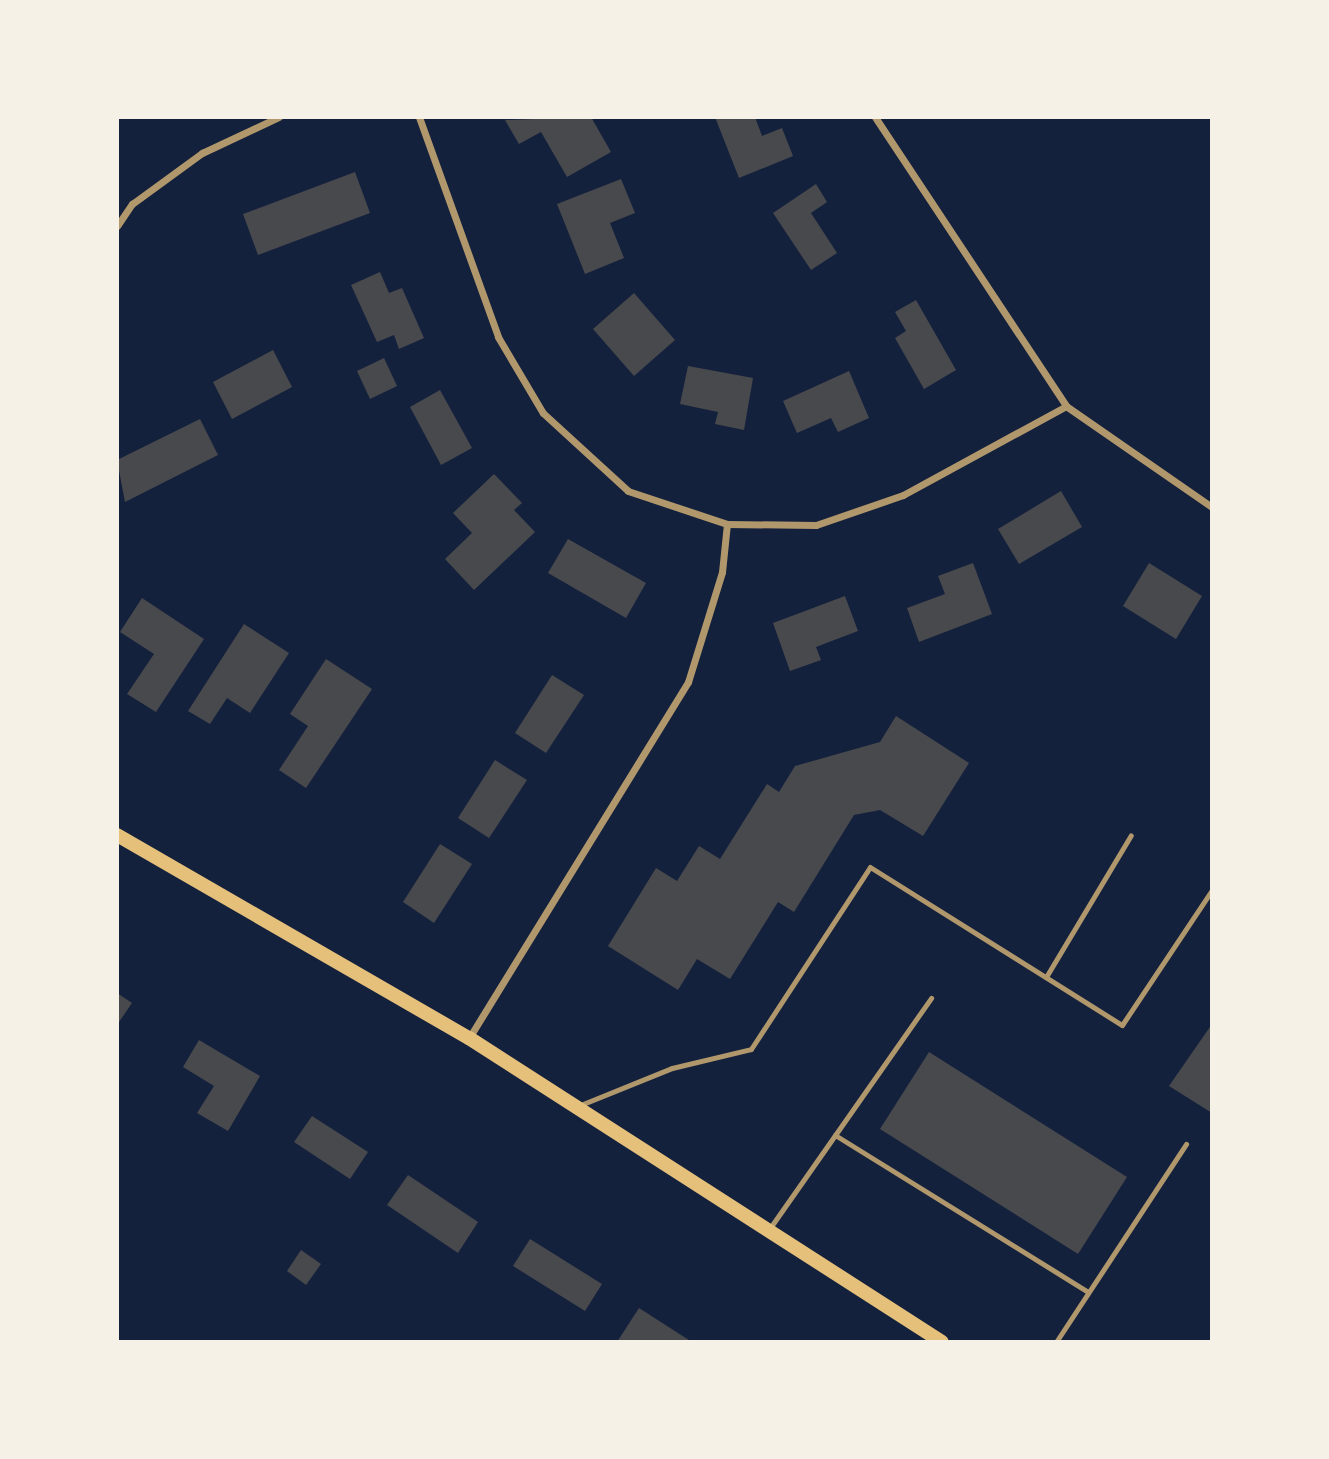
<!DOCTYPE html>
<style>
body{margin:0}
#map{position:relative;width:1329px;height:1459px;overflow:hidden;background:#14213d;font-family:"Space Grotesk",sans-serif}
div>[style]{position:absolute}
.building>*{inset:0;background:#48494c}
.service>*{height:5px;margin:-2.5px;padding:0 2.5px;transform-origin:2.5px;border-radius:2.5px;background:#b1986c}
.minor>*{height:7px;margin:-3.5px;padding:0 3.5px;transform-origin:3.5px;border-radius:3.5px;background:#b1986c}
.secondary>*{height:14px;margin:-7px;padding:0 7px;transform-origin:7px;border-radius:7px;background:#e5c07b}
span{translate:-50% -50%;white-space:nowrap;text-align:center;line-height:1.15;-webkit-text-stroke:5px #f6f1e7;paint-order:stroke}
.frame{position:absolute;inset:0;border:119px solid #f6f1e7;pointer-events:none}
</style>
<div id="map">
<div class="building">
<i style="clip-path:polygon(591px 117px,611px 152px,567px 177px,541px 132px,519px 144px,505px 120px)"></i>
<i style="clip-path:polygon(715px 117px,755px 117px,762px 136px,782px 128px,793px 156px,739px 178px)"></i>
<i style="clip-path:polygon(355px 172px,370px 213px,258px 255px,243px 214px)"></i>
<i style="clip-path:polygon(621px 179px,635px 213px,610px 223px,624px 258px,585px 274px,557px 204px)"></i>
<i style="clip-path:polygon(816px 184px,827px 202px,811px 213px,837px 253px,811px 270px,773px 213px)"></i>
<i style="clip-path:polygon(380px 272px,389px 293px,402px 288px,424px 338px,399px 349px,394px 335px,377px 342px,351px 285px)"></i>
<i style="clip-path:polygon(634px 293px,675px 340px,634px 376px,593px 329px)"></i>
<i style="clip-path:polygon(916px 300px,956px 370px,924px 389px,895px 338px,906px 331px,895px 312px)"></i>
<i style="clip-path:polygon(273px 350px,292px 387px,232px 419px,213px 382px)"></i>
<i style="clip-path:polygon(384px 358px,397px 386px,370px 399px,357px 371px)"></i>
<i style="clip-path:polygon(688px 366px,753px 378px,744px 430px,715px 424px,718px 412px,680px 404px)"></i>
<i style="clip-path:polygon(849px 371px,869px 418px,838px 432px,831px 418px,797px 433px,783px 401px)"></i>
<i style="clip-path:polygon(440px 390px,472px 448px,441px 465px,410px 407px)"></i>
<i style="clip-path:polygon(200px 419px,218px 455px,125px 502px,117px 460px)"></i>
<i style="clip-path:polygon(494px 474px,522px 503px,514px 510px,535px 532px,474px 590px,445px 559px,472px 533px,453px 513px)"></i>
<i style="clip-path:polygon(1061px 491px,1082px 527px,1019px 564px,998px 529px)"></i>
<i style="clip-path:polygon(568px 539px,646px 583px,626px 618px,548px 573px)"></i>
<i style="clip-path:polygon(973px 563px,992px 614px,919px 642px,907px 608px,945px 594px,938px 576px)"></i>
<i style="clip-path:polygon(1149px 563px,1202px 596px,1176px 639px,1123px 606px)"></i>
<i style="clip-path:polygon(845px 596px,858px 631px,816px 647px,821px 660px,790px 671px,773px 623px)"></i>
<i style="clip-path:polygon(142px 598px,204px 639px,156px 712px,127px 694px,154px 654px,120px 632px)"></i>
<i style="clip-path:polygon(244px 624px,289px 653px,250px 713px,227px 698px,210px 724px,188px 711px)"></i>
<i style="clip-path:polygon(326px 659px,372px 689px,306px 788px,279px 770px,308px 726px,290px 714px)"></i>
<i style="clip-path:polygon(552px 675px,584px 695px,546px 753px,515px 733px)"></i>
<i style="clip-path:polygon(896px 716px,969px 763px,923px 836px,880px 810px,854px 815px,794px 912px,778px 902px,730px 979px,697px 959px,678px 990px,608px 946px,656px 868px,677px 881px,699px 846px,720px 859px,767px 784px,779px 792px,795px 766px,880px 742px)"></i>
<i style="clip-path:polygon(495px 760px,527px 780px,489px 838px,458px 818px)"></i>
<i style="clip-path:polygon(440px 844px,472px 864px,434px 923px,403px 902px)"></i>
<i style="clip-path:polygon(117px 993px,132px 1003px,117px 1025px)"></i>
<i style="clip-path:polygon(1212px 1024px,1212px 1113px,1169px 1086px)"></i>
<i style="clip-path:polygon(199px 1040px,260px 1076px,228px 1131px,197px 1113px,214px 1086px,183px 1067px)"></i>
<i style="clip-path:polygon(929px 1052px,1127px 1177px,1078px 1254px,880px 1129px)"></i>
<i style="clip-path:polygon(312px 1116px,368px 1152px,350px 1179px,294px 1142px)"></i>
<i style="clip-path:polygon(408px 1175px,478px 1222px,458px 1253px,387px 1205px)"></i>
<i style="clip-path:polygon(530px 1239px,602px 1284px,585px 1311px,513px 1266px)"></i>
<i style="clip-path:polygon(301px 1250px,321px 1264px,306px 1285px,287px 1271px)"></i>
<i style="clip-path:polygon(639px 1308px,692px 1342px,617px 1342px)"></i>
</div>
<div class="service">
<i style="left:1046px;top:977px;width:165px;rotate:-59.1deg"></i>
<i style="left:578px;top:1106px;width:101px;rotate:-22deg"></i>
<i style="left:672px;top:1068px;width:81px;rotate:-13.5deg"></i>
<i style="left:751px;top:1049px;width:217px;rotate:-56.8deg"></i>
<i style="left:870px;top:867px;width:297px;rotate:32.1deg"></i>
<i style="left:1122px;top:1025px;width:162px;rotate:-56.3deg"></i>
<i style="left:835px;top:1135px;width:298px;rotate:31.8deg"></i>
<i style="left:770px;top:1228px;width:281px;rotate:-55deg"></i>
<i style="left:1056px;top:1342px;width:237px;rotate:-56.7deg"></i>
<i style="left:1148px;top:1342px;width:1px"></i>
</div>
<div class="minor">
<i style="left:419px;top:117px;width:234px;rotate:70.2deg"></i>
<i style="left:498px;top:337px;width:88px;rotate:59.4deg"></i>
<i style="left:543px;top:413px;width:115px;rotate:42.5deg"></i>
<i style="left:628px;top:491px;width:104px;rotate:18.4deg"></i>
<i style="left:727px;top:524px;width:89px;rotate:0.6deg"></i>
<i style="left:816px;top:525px;width:92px;rotate:-19deg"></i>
<i style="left:903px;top:495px;width:186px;rotate:-28.6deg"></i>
<i style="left:875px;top:117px;width:346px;rotate:56.5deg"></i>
<i style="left:1066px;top:406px;width:178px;rotate:34.7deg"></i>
<i style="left:117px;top:226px;width:27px;rotate:-56deg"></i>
<i style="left:132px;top:204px;width:87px;rotate:-36.1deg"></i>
<i style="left:202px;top:153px;width:85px;rotate:-25.1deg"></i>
<i style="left:469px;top:1038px;width:418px;rotate:-58.4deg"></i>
<i style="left:688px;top:682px;width:115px;rotate:-72.8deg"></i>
<i style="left:722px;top:572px;width:48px;rotate:-84.1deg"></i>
</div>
<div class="secondary">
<i style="left:117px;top:835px;width:406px;rotate:30deg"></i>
<i style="left:469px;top:1038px;width:562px;rotate:32.73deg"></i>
</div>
<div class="frame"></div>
</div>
